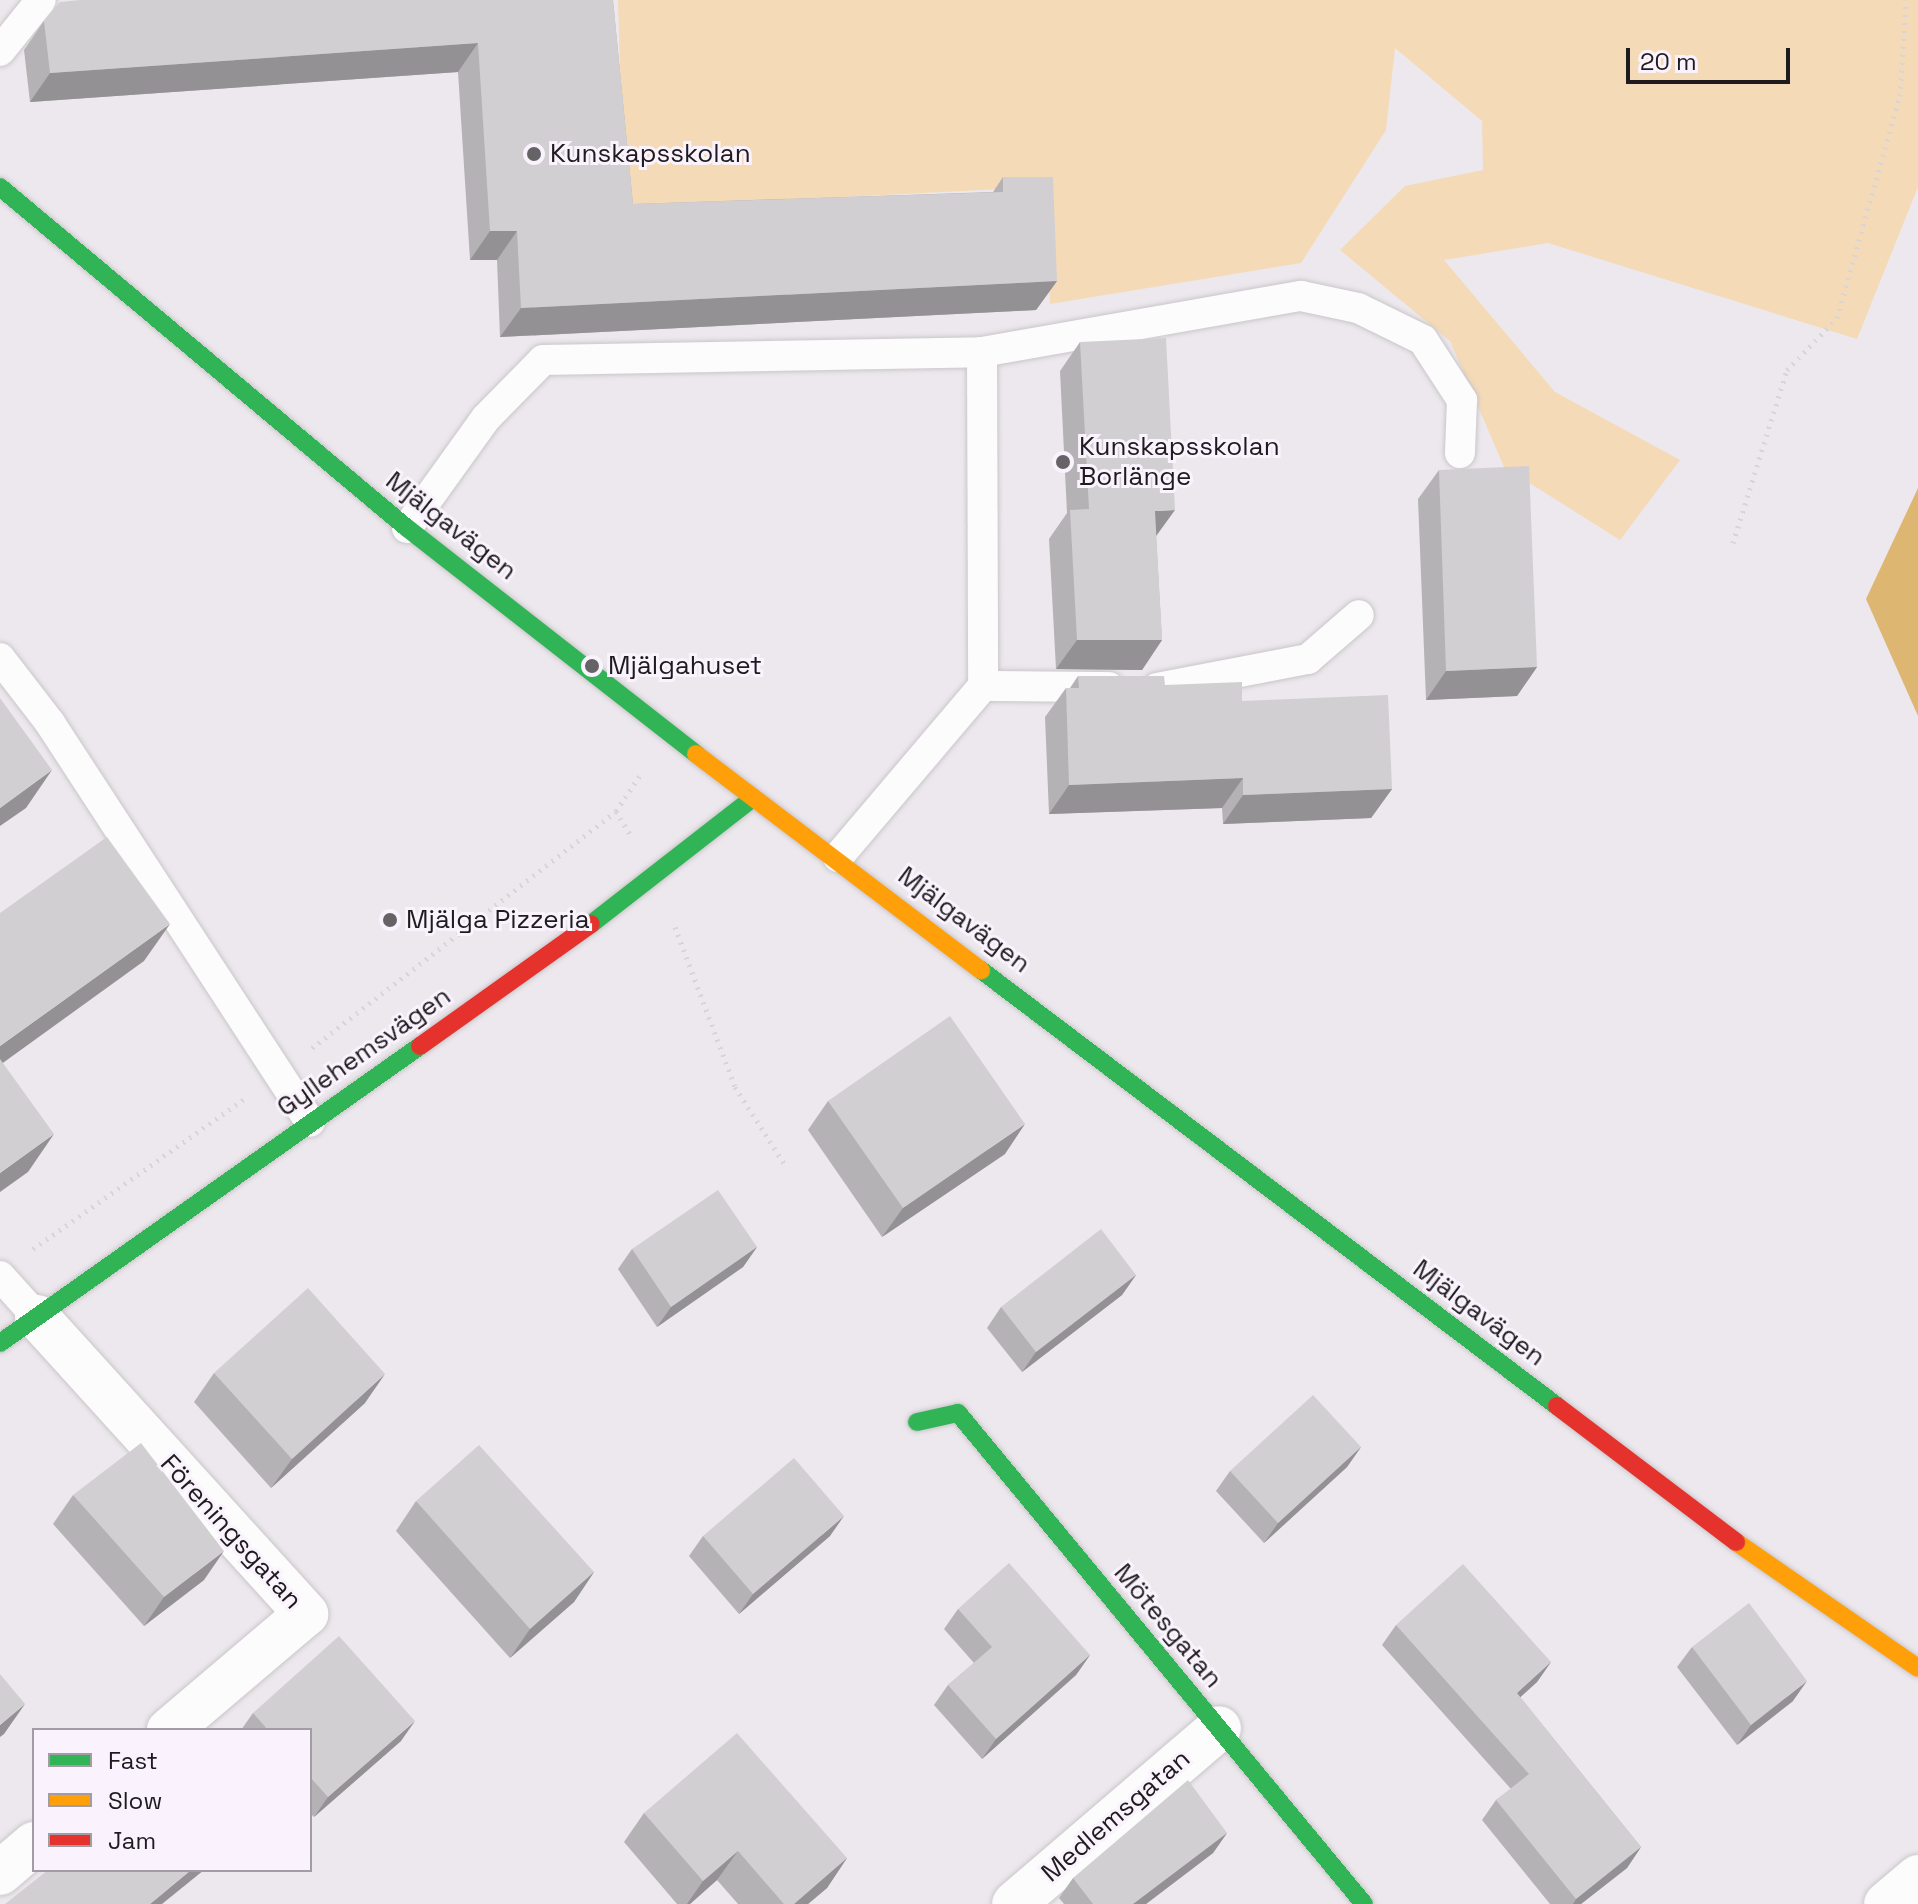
<!DOCTYPE html>
<meta charset="utf-8">
<style>
body{margin:0}
#map{position:relative;width:1918px;height:1904px;overflow:hidden;background:#ece8ed;font-family:"Space Grotesk",sans-serif}
div>[style]{position:absolute}
.green>*{inset:0;background:#f4dab7}
.water>*{inset:0;background:#ddb672}
.path>*{height:5px;margin-top:-2.5px;transform-origin:0;background:repeating-linear-gradient(90deg,#d7d5d7 0 2px,transparent 0 8px)}
.roads{filter:drop-shadow(0 0 2px #cac6ca) drop-shadow(0 0 2px #cac6ca)}
.lane>*{height:30px;margin:-15px;padding:0 15px;transform-origin:15px;border-radius:15px;background:#fcfcfc}
.street>*{height:44px;margin:-22px;padding:0 22px;transform-origin:22px;border-radius:22px;background:#fcfcfc}
.fast>*{height:18px;margin:-9px;padding:0 9px;transform-origin:9px;border-radius:9px;background:#30b455}
.slow>*{height:18px;margin:-9px;padding:0 9px;transform-origin:9px;border-radius:9px;background:#ff9f0a}
.jam>*{height:18px;margin:-9px;padding:0 9px;transform-origin:9px;border-radius:9px;background:#e5322d}
.wall>*{inset:0;background:#b5b2b5}
.shaded-wall>*{inset:0;background:#939194}
.building>*{inset:0;background:#d2cfd3}
.dots>*{width:22px;height:22px;translate:-50% -50%;box-sizing:border-box;border:4px solid #faf2fd;border-radius:50%}
span{translate:-50% -50%;white-space:nowrap;text-align:center;line-height:1.15;-webkit-text-stroke:6px #faf2fd;paint-order:stroke}
.poi-label{font-size:26px;color:#1e1b1f}
.left{translate:0 -50%;text-align:left}
.street-label{font-size:26px;color:#1e1b1f}
.legend{position:absolute;left:32px;top:1728px;width:280px;height:144px;box-sizing:border-box;background:#faf2fd;border:2px solid #a29ca4;margin:0;padding:10px 14px;list-style:none;font-size:24px;color:#1e1b1f}
.legend li{display:flex;align-items:center;gap:16px;height:40px}
.legend b{width:40px;border:2px solid #a29ca4}
.scale{position:absolute;left:1626px;top:48px;width:164px;height:36px;box-sizing:border-box;border:4px solid #1e1b1f;border-top:0;padding-left:10px;font-size:24px;line-height:28px;white-space:nowrap;color:#1e1b1f;-webkit-text-stroke:6px #faf2fd;paint-order:stroke}
</style>
<div id="map">
<div class="green">
<i style="clip-path:polygon(618px 0,1918px 0,1918px 187px,1857px 339px,1548px 243px,1444px 260px,1555px 392px,1680px 460px,1620px 540px,1504px 467px,1450px 341px,1340px 250px,1405px 186px,1483px 170px,1482px 121px,1395px 48px,1386px 130px,1301px 263px,1050px 304px,1045px 187px,624px 208px)"></i>
</div>
<div class="water">
<i style="clip-path:polygon(1918px 488px,1918px 716px,1866px 599px)"></i>
</div>
<div class="path">
<i style="left:1733px;top:543px;width:181px;rotate:-72.7deg"></i>
<i style="left:1787px;top:370px;width:72px;rotate:-46.1deg"></i>
<i style="left:1837px;top:318px;width:231px;rotate:-74.2deg"></i>
<i style="left:1900px;top:96px;width:96px;rotate:-86.4deg"></i>
<i style="left:616px;top:811px;width:29px;rotate:59deg"></i>
<i style="left:675px;top:927px;width:171px;rotate:69.4deg"></i>
<i style="left:735px;top:1087px;width:96px;rotate:57.3deg"></i>
<i style="left:312px;top:1048px;width:385px;rotate:-37.9deg"></i>
<i style="left:616px;top:811px;width:45px;rotate:-56deg"></i>
<i style="left:33px;top:1249px;width:259px;rotate:-35.4deg"></i>
</div>
<div class="roads">
<div class="lane">
<i style="left:0;top:51px;width:65px;rotate:-51.2deg"></i>
<i style="left:982px;top:352px;width:324px;rotate:-10deg"></i>
<i style="left:1301px;top:296px;width:58px;rotate:11.9deg"></i>
<i style="left:1358px;top:308px;width:72px;rotate:26.2deg"></i>
<i style="left:1423px;top:340px;width:72px;rotate:57deg"></i>
<i style="left:1462px;top:400px;width:53px;rotate:92.2deg"></i>
<i style="left:407px;top:528px;width:135px;rotate:-54.3deg"></i>
<i style="left:486px;top:418px;width:81px;rotate:-45.5deg"></i>
<i style="left:543px;top:360px;width:439px;rotate:-1deg"></i>
<i style="left:982px;top:352px;width:334px;rotate:89.8deg"></i>
<i style="left:0;top:658px;width:82px;rotate:52.4deg"></i>
<i style="left:50px;top:723px;width:476px;rotate:56.9deg"></i>
<i style="left:1157px;top:688px;width:154px;rotate:-10.9deg"></i>
<i style="left:1308px;top:659px;width:67px;rotate:-40.8deg"></i>
<i style="left:838px;top:857px;width:224px;rotate:-49.7deg"></i>
<i style="left:983px;top:686px;width:126px;rotate:0.5deg"></i>
<i style="left:0;top:1276px;width:55px;rotate:47.9deg"></i>
</div>
<div class="street">
<i style="left:37px;top:1317px;width:401px;rotate:47.8deg"></i>
<i style="left:306px;top:1614px;width:180px;rotate:139.7deg"></i>
<i style="left:0;top:1873px;width:45px;rotate:-40.5deg"></i>
<i style="left:1014px;top:1904px;width:270px;rotate:-40.6deg"></i>
<i style="left:1886px;top:1904px;width:42px;rotate:-40.2deg"></i>
</div>
<div class="fast">
<i style="left:0;top:187px;width:531px;rotate:39.96deg"></i>
<i style="left:407px;top:528px;width:367px;rotate:38deg"></i>
<i style="left:591px;top:924px;width:205px;rotate:-37.9deg"></i>
<i style="left:981px;top:970px;width:722px;rotate:37.12deg"></i>
<i style="left:0;top:1343px;width:514px;rotate:-35.27deg"></i>
<i style="left:917px;top:1422px;width:42px;rotate:-12.4deg"></i>
<i style="left:958px;top:1413px;width:637px;rotate:50.41deg"></i>
</div>
<div class="slow">
<i style="left:696px;top:754px;width:358px;rotate:37.2deg"></i>
<i style="left:1736px;top:1542px;width:221px;rotate:34.7deg"></i>
</div>
<div class="jam">
<i style="left:420px;top:1046px;width:210px;rotate:-35.5deg"></i>
<i style="left:1557px;top:1406px;width:225px;rotate:37.2deg"></i>
</div>
</div>
<div class="wall">
<i style="clip-path:polygon(613px 0,633px 204px,993px 192px,1003px 177px,1057px 281px,1036px 310px,500px 337px,497px 260px,470px 260px,458px 72px,30px 102px,24px 50px,44px 21px)"></i>
<i style="clip-path:polygon(1080px 342px,1156px 536px,1162px 640px,1142px 670px,1056px 669px,1049px 539px,1067px 513px,1060px 371px)"></i>
<i style="clip-path:polygon(1439px 470px,1537px 667px,1517px 696px,1426px 700px,1418px 499px)"></i>
<i style="clip-path:polygon(1078px 676px,1165px 685px,1242px 701px,1392px 789px,1371px 818px,1223px 824px,1222px 808px,1049px 814px,1045px 717px,1066px 688px,1070px 688px)"></i>
<i style="clip-path:polygon(828px 1101px,1005px 1154px,882px 1237px,808px 1130px)"></i>
<i style="clip-path:polygon(757px 1247px,743px 1267px,657px 1327px,618px 1269px,632px 1249px)"></i>
<i style="clip-path:polygon(1136px 1275px,1122px 1295px,1022px 1372px,987px 1328px,1001px 1307px)"></i>
<i style="clip-path:polygon(214px 1373px,365px 1403px,271px 1488px,194px 1402px)"></i>
<i style="clip-path:polygon(1361px 1447px,1347px 1467px,1264px 1543px,1216px 1491px,1230px 1471px)"></i>
<i style="clip-path:polygon(73px 1495px,204px 1580px,144px 1626px,53px 1524px)"></i>
<i style="clip-path:polygon(416px 1501px,594px 1572px,574px 1602px,510px 1658px,396px 1531px)"></i>
<i style="clip-path:polygon(703px 1536px,830px 1536px,739px 1614px,689px 1556px)"></i>
<i style="clip-path:polygon(958px 1609px,1090px 1655px,1076px 1675px,982px 1759px,934px 1705px,948px 1685px,974px 1663px,944px 1629px)"></i>
<i style="clip-path:polygon(1396px 1625px,1551px 1662px,1537px 1682px,1520px 1697px,1641px 1847px,1627px 1868px,1581px 1904px,1550px 1904px,1482px 1820px,1496px 1800px,1511px 1789px,1382px 1645px)"></i>
<i style="clip-path:polygon(1692px 1647px,1793px 1701px,1737px 1745px,1677px 1667px)"></i>
<i style="clip-path:polygon(253px 1713px,401px 1741px,314px 1817px,310px 1813px,310px 1730px,241px 1730px)"></i>
<i style="clip-path:polygon(644px 1813px,847px 1858px,827px 1888px,808px 1904px,738px 1904px,717px 1880px,690px 1904px,677px 1904px,624px 1842px)"></i>
<i style="clip-path:polygon(1227px 1833px,1213px 1853px,1146px 1904px,1064px 1904px,1059px 1898px,1073px 1878px)"></i>
</div>
<div class="shaded-wall">
<i style="clip-path:polygon(478px 43px,458px 72px,30px 102px,50px 73px)"></i>
<i style="clip-path:polygon(490px 231px,517px 231px,497px 260px,470px 260px)"></i>
<i style="clip-path:polygon(1057px 281px,1036px 310px,500px 337px,521px 308px)"></i>
<i style="clip-path:polygon(1175px 510px,1154px 539px,1155px 511px)"></i>
<i style="clip-path:polygon(1077px 640px,1162px 640px,1142px 670px,1056px 669px)"></i>
<i style="clip-path:polygon(1537px 667px,1517px 696px,1426px 700px,1446px 671px)"></i>
<i style="clip-path:polygon(52px 770px,26px 808px,0 826px,0 808px)"></i>
<i style="clip-path:polygon(1243px 778px,1222px 808px,1049px 814px,1069px 785px)"></i>
<i style="clip-path:polygon(1392px 789px,1371px 818px,1223px 824px,1243px 795px)"></i>
<i style="clip-path:polygon(170px 924px,144px 961px,0 1065px,0 1046px)"></i>
<i style="clip-path:polygon(1025px 1124px,1005px 1154px,882px 1237px,903px 1208px)"></i>
<i style="clip-path:polygon(54px 1134px,28px 1172px,0 1192px,0 1173px)"></i>
<i style="clip-path:polygon(757px 1247px,743px 1267px,657px 1327px,671px 1307px)"></i>
<i style="clip-path:polygon(1136px 1275px,1122px 1295px,1022px 1372px,1036px 1352px)"></i>
<i style="clip-path:polygon(385px 1374px,365px 1403px,271px 1488px,292px 1459px)"></i>
<i style="clip-path:polygon(1361px 1447px,1347px 1467px,1264px 1543px,1278px 1523px)"></i>
<i style="clip-path:polygon(844px 1516px,830px 1536px,739px 1614px,753px 1594px)"></i>
<i style="clip-path:polygon(224px 1551px,204px 1580px,144px 1626px,164px 1597px)"></i>
<i style="clip-path:polygon(594px 1572px,574px 1602px,510px 1658px,530px 1629px)"></i>
<i style="clip-path:polygon(1090px 1655px,1076px 1675px,982px 1759px,996px 1739px)"></i>
<i style="clip-path:polygon(1551px 1662px,1537px 1682px,1503px 1713px,1517px 1693px)"></i>
<i style="clip-path:polygon(1807px 1681px,1793px 1701px,1737px 1745px,1751px 1725px)"></i>
<i style="clip-path:polygon(25px 1704px,4px 1734px,0 1737px,0 1725px)"></i>
<i style="clip-path:polygon(415px 1721px,401px 1741px,314px 1817px,328px 1797px)"></i>
<i style="clip-path:polygon(1227px 1833px,1213px 1853px,1146px 1904px,1133px 1904px)"></i>
<i style="clip-path:polygon(1641px 1847px,1627px 1868px,1581px 1904px,1573px 1904px,1576px 1899px)"></i>
<i style="clip-path:polygon(738px 1851px,717px 1880px,690px 1904px,687px 1904px,703px 1881px)"></i>
<i style="clip-path:polygon(847px 1858px,827px 1888px,808px 1904px,794px 1904px)"></i>
<i style="clip-path:polygon(191px 1870px,204px 1870px,162px 1904px,150px 1904px)"></i>
</div>
<div class="building">
<i style="clip-path:polygon(80px 0,613px 0,633px 204px,1003px 192px,1003px 177px,1053px 177px,1057px 281px,521px 308px,517px 231px,490px 231px,478px 43px,50px 73px,44px 21px,60px 2px)"></i>
<i style="clip-path:polygon(1166px 338px,1175px 510px,1155px 511px,1162px 640px,1077px 640px,1070px 510px,1089px 509px,1080px 342px)"></i>
<i style="clip-path:polygon(1529px 466px,1537px 667px,1446px 671px,1439px 470px)"></i>
<i style="clip-path:polygon(1078px 676px,1164px 676px,1165px 685px,1242px 682px,1242px 701px,1388px 695px,1392px 789px,1243px 795px,1243px 778px,1069px 785px,1066px 688px,1079px 688px)"></i>
<i style="clip-path:polygon(0 698px,52px 770px,0 808px)"></i>
<i style="clip-path:polygon(107px 837px,170px 924px,0 1046px,0 913px)"></i>
<i style="clip-path:polygon(950px 1016px,1025px 1124px,903px 1208px,828px 1101px)"></i>
<i style="clip-path:polygon(0 1059px,54px 1134px,0 1173px)"></i>
<i style="clip-path:polygon(718px 1190px,757px 1247px,671px 1307px,632px 1249px)"></i>
<i style="clip-path:polygon(1101px 1229px,1136px 1275px,1036px 1352px,1001px 1307px)"></i>
<i style="clip-path:polygon(308px 1288px,385px 1374px,292px 1459px,214px 1373px)"></i>
<i style="clip-path:polygon(1313px 1395px,1361px 1447px,1278px 1523px,1230px 1471px)"></i>
<i style="clip-path:polygon(141px 1443px,224px 1551px,164px 1597px,73px 1495px)"></i>
<i style="clip-path:polygon(479px 1445px,594px 1572px,530px 1629px,416px 1501px)"></i>
<i style="clip-path:polygon(794px 1458px,844px 1516px,753px 1594px,703px 1536px)"></i>
<i style="clip-path:polygon(1009px 1563px,1090px 1655px,996px 1739px,948px 1685px,992px 1647px,958px 1609px)"></i>
<i style="clip-path:polygon(1463px 1564px,1551px 1662px,1517px 1693px,1641px 1847px,1576px 1899px,1496px 1800px,1529px 1774px,1396px 1625px)"></i>
<i style="clip-path:polygon(1749px 1603px,1807px 1681px,1751px 1725px,1692px 1647px)"></i>
<i style="clip-path:polygon(339px 1636px,415px 1721px,328px 1797px,310px 1777px,310px 1730px,268px 1730px,253px 1713px)"></i>
<i style="clip-path:polygon(0 1674px,25px 1704px,0 1725px)"></i>
<i style="clip-path:polygon(737px 1733px,847px 1858px,794px 1904px,784px 1904px,738px 1851px,703px 1881px,644px 1813px)"></i>
<i style="clip-path:polygon(1188px 1780px,1227px 1833px,1133px 1904px,1093px 1904px,1073px 1878px)"></i>
<i style="clip-path:polygon(48px 1870px,191px 1870px,150px 1904px,5px 1904px)"></i>
</div>
<div class="dots">
<i style="left:534px;top:154px;background:#666367"></i>
<i style="left:1063px;top:462px;background:#666367"></i>
<i style="left:592px;top:666px;background:#666367"></i>
<i style="left:390px;top:920px;background:#666367"></i>
</div>
<div class="poi-label">
<span class="left" style="left:550px;top:154px">Kunskapsskolan</span>
<span class="left" style="left:1079px;top:462px">Kunskapsskolan<br>Borlänge</span>
<span class="left" style="left:608px;top:666px">Mjälgahuset</span>
<span class="left" style="left:406px;top:920px">Mjälga Pizzeria</span>
</div>
<div class="street-label">
<span style="left:451px;top:526px;rotate:38deg">Mjälgavägen</span>
<span style="left:964px;top:920px;rotate:37deg">Mjälgavägen</span>
<span style="left:364px;top:1052px;rotate:-35deg">Gyllehemsvägen</span>
<span style="left:1479px;top:1313px;rotate:37deg">Mjälgavägen</span>
<span style="left:231px;top:1532px;rotate:48deg">Föreningsgatan</span>
<span style="left:1168px;top:1626px;rotate:50deg">Mötesgatan</span>
<span style="left:1116px;top:1816px;rotate:-41deg">Medlemsgatan</span>
</div>
<ul class="legend">
<li><b style="height:10px;background:#30b455"></b>Fast</li>
<li><b style="height:10px;background:#ff9f0a"></b>Slow</li>
<li><b style="height:10px;background:#e5322d"></b>Jam</li>
</ul>
<div class="scale">20 m</div>
</div>
